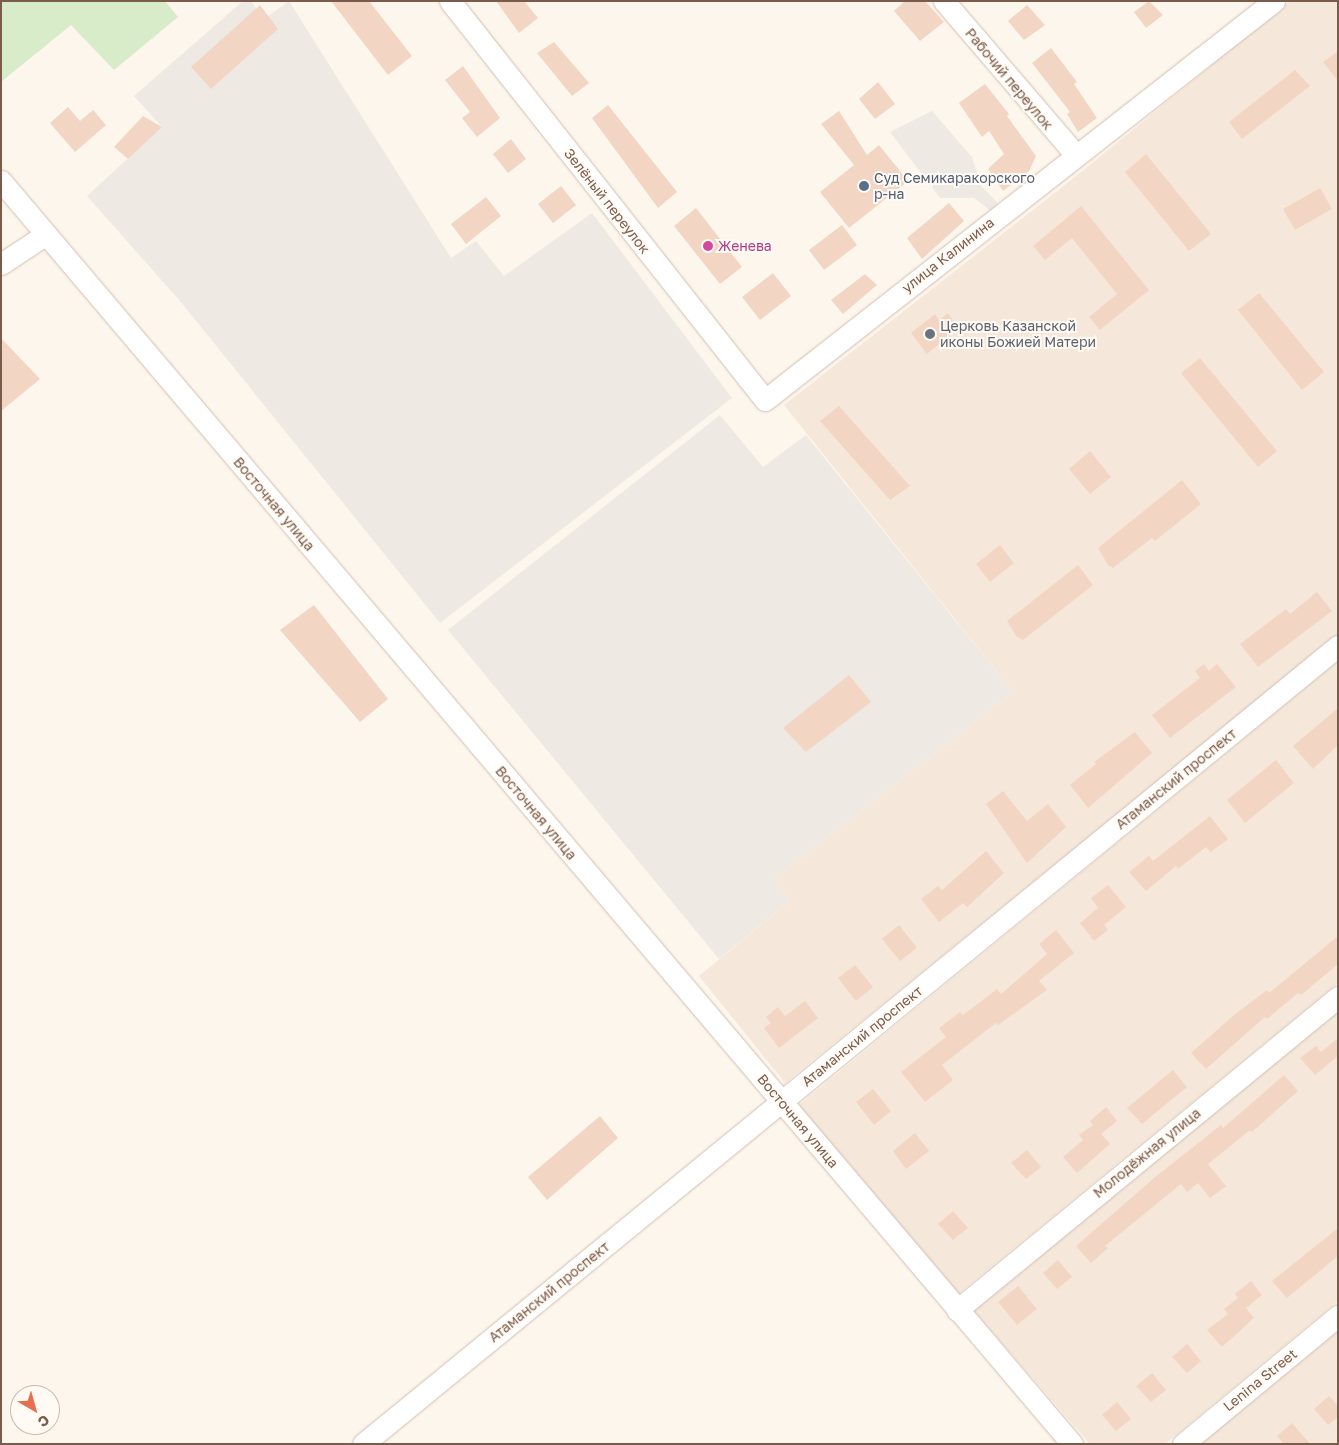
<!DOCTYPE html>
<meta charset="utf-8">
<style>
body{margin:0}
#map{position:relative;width:1339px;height:1445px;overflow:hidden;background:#fdf6ec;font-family:"Golos Text",sans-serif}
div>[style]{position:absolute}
.residential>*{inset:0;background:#f5e8da}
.industrial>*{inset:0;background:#efe9e4}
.green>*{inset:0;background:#d8ecc9}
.building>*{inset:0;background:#f3d5c3}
.roads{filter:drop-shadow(0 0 1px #d1beb0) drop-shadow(0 0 1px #d1beb0)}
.minor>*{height:21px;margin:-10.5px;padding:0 10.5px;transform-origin:10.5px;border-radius:10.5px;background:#fff}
.dots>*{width:14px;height:14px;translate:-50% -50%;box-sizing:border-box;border:2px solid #fffaf3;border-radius:50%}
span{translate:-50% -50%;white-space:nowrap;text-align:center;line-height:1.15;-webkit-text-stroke:4px #fffaf3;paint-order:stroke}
.street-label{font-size:14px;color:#7a5c4d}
.service-label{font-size:14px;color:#4e5e75}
.left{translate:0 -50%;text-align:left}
.hotel-label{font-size:14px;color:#b23c85}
.worship-label{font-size:14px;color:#5b616d}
.frame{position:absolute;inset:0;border:2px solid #7a5c4d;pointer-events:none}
.north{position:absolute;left:10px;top:1385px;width:50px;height:50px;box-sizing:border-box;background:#fffaf3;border:1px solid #cabbb1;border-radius:50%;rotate:142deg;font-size:14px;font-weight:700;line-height:20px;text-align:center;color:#7a5c4d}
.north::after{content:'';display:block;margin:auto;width:18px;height:22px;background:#e76f51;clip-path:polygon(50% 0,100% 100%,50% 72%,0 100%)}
</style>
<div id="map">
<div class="residential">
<i style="clip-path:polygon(1290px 1px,1338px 1px,1338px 635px,785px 1083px,699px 976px,790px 901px,774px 879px,1013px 692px,784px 405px,1080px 173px)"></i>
<i style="clip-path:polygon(1338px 661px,1338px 983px,958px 1294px,799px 1105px)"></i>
<i style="clip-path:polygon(1338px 1011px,1338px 1301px,1165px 1444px,1090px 1444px,973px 1310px)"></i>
<i style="clip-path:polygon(1338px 1329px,1338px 1444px,1198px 1444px)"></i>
</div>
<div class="industrial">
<i style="clip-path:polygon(243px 1px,251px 1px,264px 19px,289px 1px,451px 258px,476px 241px,504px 276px,592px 213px,732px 398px,440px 623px,180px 301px,87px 196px,162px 127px,134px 96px)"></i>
<i style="clip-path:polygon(932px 111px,972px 157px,981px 186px,997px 202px,992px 212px,974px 198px,940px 198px,890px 132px)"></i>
<i style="clip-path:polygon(720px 415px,763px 467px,806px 435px,1013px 692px,774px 879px,790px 901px,719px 959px,448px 630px)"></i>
</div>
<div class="green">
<i style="clip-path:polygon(1px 1px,165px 1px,178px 17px,114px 70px,71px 25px,1px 82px)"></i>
</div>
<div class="building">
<i style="clip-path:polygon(331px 1px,369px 1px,412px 56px,388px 75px)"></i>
<i style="clip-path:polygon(496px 1px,524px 1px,538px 18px,519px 33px)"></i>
<i style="clip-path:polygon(905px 1px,925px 1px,944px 22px,920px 41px,894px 11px)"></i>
<i style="clip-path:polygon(1149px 1px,1163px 15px,1146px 28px,1134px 12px)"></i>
<i style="clip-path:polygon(260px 5px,278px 29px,211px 89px,191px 67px)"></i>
<i style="clip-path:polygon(1027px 5px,1045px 25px,1024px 40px,1008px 21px)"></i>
<i style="clip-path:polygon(554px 42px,589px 83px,572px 96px,537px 53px)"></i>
<i style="clip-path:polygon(1051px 48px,1077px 82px,1074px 84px,1097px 118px,1078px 132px,1067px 114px,1070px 112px,1032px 63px)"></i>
<i style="clip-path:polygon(1338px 51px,1338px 81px,1323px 62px)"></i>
<i style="clip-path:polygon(463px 66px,500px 118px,477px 137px,462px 118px,470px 112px,445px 80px)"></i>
<i style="clip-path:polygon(1295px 70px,1310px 86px,1242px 139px,1229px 122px)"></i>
<i style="clip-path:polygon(878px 82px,895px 104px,875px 119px,859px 99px)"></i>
<i style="clip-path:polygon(985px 84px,1009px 114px,1007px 116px,1036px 156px,1029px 171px,1003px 191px,988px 169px,1004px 154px,989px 131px,982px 137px,959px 103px)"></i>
<i style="clip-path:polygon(608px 105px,677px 192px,658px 208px,592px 118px)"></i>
<i style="clip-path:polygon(68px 107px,80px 121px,93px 110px,106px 125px,75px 152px,50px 123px)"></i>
<i style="clip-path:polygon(839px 111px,867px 155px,879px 145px,908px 181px,849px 228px,820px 192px,854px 165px,821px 124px)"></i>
<i style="clip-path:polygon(143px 116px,162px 127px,128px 159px,114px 147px)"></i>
<i style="clip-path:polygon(511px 139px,526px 159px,508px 173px,493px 154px)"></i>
<i style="clip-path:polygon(1146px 154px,1211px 234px,1189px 251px,1125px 172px)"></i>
<i style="clip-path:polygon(561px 186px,576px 205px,553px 223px,538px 204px)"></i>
<i style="clip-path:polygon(1320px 188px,1332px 209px,1295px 230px,1283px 209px)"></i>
<i style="clip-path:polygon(486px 197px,501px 216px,466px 244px,451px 224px)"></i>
<i style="clip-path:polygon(949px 203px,964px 221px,922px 259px,907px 238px)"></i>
<i style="clip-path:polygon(1081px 206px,1149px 290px,1100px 330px,1089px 317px,1117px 294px,1072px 238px,1045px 260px,1033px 246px)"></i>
<i style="clip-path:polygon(696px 208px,742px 267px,720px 284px,674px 226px)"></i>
<i style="clip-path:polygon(842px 225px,857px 245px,824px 270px,809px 250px)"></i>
<i style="clip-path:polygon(773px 273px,791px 296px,760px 320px,742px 297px)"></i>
<i style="clip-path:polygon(865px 274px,877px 285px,843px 314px,831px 300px)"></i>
<i style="clip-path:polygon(1259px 293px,1324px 372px,1302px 390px,1238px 310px)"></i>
<i style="clip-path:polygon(948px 313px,955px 323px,946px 330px,950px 335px,927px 354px,911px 333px,935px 314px,939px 320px)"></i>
<i style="clip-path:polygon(1px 338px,40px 379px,1px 411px)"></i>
<i style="clip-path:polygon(1200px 358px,1277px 451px,1258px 467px,1181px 373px)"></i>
<i style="clip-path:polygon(839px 406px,910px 486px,890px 500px,820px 421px)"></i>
<i style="clip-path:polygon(1090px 451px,1111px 477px,1090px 494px,1069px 469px)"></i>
<i style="clip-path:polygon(1182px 480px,1201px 504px,1155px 541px,1152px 538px,1113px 568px,1108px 565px,1098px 548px)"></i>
<i style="clip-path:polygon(1000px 545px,1014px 563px,990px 582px,976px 564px)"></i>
<i style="clip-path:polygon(1078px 565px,1093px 585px,1023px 640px,1017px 637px,1007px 621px)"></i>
<i style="clip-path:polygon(1317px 592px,1332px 611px,1258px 667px,1240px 644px,1286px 609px,1290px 614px)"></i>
<i style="clip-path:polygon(314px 605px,388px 699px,360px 722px,280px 630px)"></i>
<i style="clip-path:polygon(1204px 664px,1209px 671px,1217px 664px,1236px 687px,1170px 738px,1152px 715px,1200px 678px,1195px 671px)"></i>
<i style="clip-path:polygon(849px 675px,871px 702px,806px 752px,783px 728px)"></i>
<i style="clip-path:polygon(1338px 708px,1338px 745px,1313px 769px,1293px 746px)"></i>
<i style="clip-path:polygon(1135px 732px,1152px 753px,1088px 808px,1070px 785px,1096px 764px,1094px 762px)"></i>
<i style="clip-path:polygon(1276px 760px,1294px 783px,1245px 823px,1227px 800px)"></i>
<i style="clip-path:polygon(1003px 791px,1027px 821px,1048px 804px,1066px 827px,1027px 863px,986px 804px)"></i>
<i style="clip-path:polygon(1210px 816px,1228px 839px,1211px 852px,1206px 847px,1178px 869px,1176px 866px,1146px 891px,1129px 872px,1149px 856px,1153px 861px)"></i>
<i style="clip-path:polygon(986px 851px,1004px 873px,967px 907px,963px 903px,939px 922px,921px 899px,938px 886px,942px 890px)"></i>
<i style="clip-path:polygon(1108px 885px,1126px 907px,1104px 925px,1108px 930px,1094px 941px,1080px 923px,1098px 908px,1091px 898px)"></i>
<i style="clip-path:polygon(899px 925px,917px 948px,900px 961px,882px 939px)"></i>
<i style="clip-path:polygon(1056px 930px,1074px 953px,1039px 981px,1047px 990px,998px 1025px,996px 1023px,942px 1065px,953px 1080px,925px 1102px,901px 1072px,946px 1037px,939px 1028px,960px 1012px,963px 1015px,997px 989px,1001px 994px,1047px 954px,1039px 944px)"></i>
<i style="clip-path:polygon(1338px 936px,1338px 964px,1301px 995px,1298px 993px,1267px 1019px,1265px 1017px,1206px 1069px,1191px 1053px,1234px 1015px,1267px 990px,1269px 993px)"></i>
<i style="clip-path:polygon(855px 965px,873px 987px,856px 1001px,838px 978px)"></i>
<i style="clip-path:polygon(805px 1001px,818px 1018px,779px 1048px,764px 1028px,771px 1023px,766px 1017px,778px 1007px,785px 1016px)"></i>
<i style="clip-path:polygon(1338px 1038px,1338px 1056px,1315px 1075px,1300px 1058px,1316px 1046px,1321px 1052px)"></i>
<i style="clip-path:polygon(1173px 1070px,1187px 1087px,1142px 1124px,1127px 1108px)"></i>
<i style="clip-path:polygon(1284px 1075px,1298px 1091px,1252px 1132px,1250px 1130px,1208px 1164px,1226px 1186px,1210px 1198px,1198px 1183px,1187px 1192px,1181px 1184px,1105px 1246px,1108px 1248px,1091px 1263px,1076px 1246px,1154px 1178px,1221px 1125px,1223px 1128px)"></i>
<i style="clip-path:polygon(873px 1089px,891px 1111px,874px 1125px,856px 1102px)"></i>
<i style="clip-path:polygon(1106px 1107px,1117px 1121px,1101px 1134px,1110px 1144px,1077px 1173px,1063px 1157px,1083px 1140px,1079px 1135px,1093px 1125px,1090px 1121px)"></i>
<i style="clip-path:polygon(600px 1116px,618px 1138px,547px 1200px,528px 1177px)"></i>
<i style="clip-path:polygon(915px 1133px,929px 1151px,906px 1169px,893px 1151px)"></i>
<i style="clip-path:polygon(1027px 1150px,1041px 1167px,1026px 1179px,1011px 1163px)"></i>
<i style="clip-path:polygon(953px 1211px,968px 1228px,953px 1240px,938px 1224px)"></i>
<i style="clip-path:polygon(1338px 1228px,1338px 1256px,1287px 1298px,1272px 1281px)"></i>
<i style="clip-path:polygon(1058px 1260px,1072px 1277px,1057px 1289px,1043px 1273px)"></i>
<i style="clip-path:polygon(1251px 1281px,1262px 1295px,1246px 1308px,1254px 1318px,1222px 1347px,1207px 1330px,1228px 1314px,1224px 1309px,1238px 1298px,1235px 1294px)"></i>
<i style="clip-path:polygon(1018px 1286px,1037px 1309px,1017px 1325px,998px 1302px)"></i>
<i style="clip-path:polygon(1187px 1344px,1201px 1361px,1187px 1373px,1172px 1357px)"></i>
<i style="clip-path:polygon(1152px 1373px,1166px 1390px,1151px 1402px,1136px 1386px)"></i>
<i style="clip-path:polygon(1329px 1396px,1338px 1406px,1338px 1417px,1328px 1425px,1314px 1409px)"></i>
<i style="clip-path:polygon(1117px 1402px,1131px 1419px,1116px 1431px,1102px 1415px)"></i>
<i style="clip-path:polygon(1292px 1423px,1310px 1444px,1284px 1444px,1277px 1436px)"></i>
</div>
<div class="roads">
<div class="minor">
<i style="left:450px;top:1px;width:508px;rotate:51.71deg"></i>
<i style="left:765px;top:400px;width:647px;rotate:-38.09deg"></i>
<i style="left:944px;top:1px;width:203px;rotate:49.4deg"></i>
<i style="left:1px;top:181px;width:1656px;rotate:49.7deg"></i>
<i style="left:1px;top:264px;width:53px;rotate:-33.4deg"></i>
<i style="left:957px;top:1310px;width:493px;rotate:-39.4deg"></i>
<i style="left:363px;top:1444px;width:1260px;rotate:-39.3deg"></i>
<i style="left:1183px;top:1444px;width:201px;rotate:-39.6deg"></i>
</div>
</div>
<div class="dots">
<i style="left:864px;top:186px;background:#5c6f8a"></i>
<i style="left:708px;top:246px;background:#d1479c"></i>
<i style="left:930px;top:334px;background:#6b7280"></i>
</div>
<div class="street-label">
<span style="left:1009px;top:79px;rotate:50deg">Рабочий переулок</span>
<span style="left:607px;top:201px;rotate:52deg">Зелёный переулок</span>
<span style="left:948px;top:255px;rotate:-38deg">улица Калинина</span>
<span style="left:274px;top:504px;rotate:50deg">Восточная улица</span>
<span style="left:1176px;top:779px;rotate:-39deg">Атаманский проспект</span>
<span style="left:536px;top:813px;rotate:50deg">Восточная улица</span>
<span style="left:862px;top:1036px;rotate:-39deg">Атаманский проспект</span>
<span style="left:798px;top:1121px;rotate:50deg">Восточная улица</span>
<span style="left:1147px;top:1153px;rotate:-39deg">Молодёжная улица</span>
<span style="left:549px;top:1292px;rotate:-39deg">Атаманский проспект</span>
<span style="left:1260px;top:1380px;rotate:-39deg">Lenina Street</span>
</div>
<div class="service-label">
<span class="left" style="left:874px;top:186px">Суд Семикаракорского<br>р-на</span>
</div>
<div class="hotel-label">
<span class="left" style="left:718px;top:246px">Женева</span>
</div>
<div class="worship-label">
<span class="left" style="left:940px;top:334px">Церковь Казанской<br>иконы Божией Матери</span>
</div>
<div class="frame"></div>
<div class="north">С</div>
</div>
